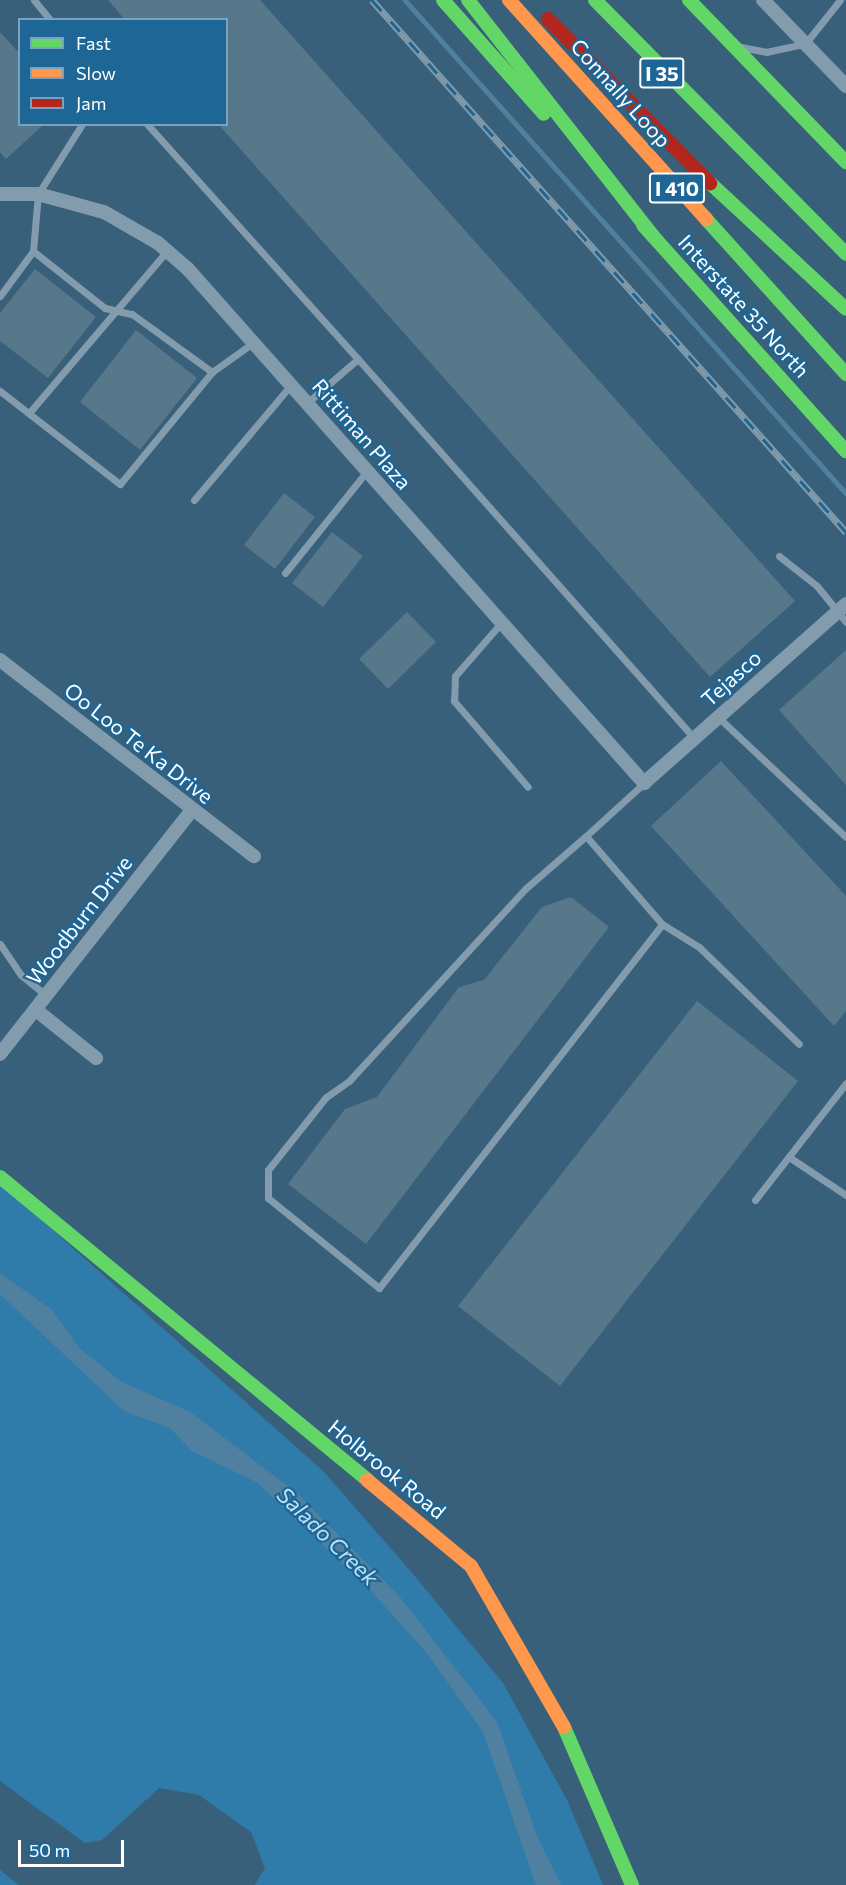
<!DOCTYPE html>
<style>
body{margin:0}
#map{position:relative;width:846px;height:1885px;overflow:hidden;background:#38607b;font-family:Commissioner,sans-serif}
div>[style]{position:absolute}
.green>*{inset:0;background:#2f7cab}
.water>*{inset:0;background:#50809f}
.stream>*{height:4.5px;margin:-2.25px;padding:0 2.25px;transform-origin:2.25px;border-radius:2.25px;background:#50809f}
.building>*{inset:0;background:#57778b}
.lane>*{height:7px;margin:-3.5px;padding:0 3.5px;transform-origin:3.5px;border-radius:3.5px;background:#829cad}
.street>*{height:14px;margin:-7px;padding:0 7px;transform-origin:7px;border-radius:7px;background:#829cad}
.fast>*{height:14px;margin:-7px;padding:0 7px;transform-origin:7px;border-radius:7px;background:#63d668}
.slow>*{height:14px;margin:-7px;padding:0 7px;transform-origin:7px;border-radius:7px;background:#ff974d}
.jam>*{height:14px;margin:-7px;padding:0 7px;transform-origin:7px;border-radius:7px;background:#b3261e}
.rail>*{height:7px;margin-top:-3.5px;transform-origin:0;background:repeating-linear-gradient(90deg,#1d6696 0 14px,#809bab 0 28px);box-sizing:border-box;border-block:2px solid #809bab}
span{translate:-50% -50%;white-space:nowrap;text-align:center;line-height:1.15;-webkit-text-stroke:4.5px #1d6696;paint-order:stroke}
.shield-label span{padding:2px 4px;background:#1d6696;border:2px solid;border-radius:4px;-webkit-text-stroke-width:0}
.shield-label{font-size:20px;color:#fff;font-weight:700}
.street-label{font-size:21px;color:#fff}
.water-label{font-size:22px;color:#bee1f6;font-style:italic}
.legend{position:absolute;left:18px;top:18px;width:210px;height:108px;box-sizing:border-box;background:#1d6696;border:2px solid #77a3c0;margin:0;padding:8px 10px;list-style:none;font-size:18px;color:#fff}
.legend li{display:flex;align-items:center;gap:12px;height:30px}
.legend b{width:30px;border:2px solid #77a3c0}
.scale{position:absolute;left:18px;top:1840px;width:106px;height:27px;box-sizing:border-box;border:3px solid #fff;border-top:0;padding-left:8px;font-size:18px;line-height:21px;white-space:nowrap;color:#fff;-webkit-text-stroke:4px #1d6696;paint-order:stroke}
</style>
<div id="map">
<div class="green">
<i style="clip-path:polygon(0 1183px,324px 1472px,413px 1574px,503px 1683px,567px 1800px,603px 1885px,255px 1885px,265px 1868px,251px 1832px,199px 1795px,159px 1788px,102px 1840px,85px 1843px,0 1781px)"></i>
<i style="clip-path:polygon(0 1870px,19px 1885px,0 1885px)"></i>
</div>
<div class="water">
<i style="clip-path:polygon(0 1273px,52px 1310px,80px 1349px,122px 1382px,190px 1412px,297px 1493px,399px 1596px,497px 1722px,536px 1834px,561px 1885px,536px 1885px,483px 1732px,426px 1652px,371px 1591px,258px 1483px,192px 1451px,170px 1428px,124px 1411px,0 1294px)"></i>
</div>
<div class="stream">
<i style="left:405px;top:0;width:661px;rotate:48.19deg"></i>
</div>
<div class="building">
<i style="clip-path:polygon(108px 0,260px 0,795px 601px,710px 677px,218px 124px,226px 124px,226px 20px,125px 20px)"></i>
<i style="clip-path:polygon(0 32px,20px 54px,20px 124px,44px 124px,6px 159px,0 152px)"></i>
<i style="clip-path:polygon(35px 269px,96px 317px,48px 378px,0 341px,0 313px)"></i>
<i style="clip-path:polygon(136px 330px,197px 378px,140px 450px,80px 402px)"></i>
<i style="clip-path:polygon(284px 493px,315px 517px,275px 569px,244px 545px)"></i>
<i style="clip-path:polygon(332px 532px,363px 556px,323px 607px,292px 583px)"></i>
<i style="clip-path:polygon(407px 612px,436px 642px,388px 689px,359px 659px)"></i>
<i style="clip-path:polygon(846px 650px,846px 785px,779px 710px)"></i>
<i style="clip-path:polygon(721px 761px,846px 896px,846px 1011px,834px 1026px,651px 826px)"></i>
<i style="clip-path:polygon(571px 897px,609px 927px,366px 1244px,288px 1184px,345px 1109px,377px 1097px,459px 987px,484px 980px,542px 907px)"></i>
<i style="clip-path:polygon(697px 1001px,798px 1081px,560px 1386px,458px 1306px)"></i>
</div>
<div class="lane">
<i style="left:34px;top:0;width:26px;rotate:51deg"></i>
<i style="left:741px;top:47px;width:25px;rotate:11deg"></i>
<i style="left:766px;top:52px;width:40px;rotate:-12deg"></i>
<i style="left:805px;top:44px;width:56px;rotate:-51.5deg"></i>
<i style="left:147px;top:124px;width:316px;rotate:48.1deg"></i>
<i style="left:33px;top:251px;width:92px;rotate:38.4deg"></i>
<i style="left:105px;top:308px;width:28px;rotate:13deg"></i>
<i style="left:132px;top:314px;width:99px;rotate:35.9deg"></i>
<i style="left:0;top:296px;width:56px;rotate:-53.7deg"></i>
<i style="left:33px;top:251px;width:57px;rotate:-85deg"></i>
<i style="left:38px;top:194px;width:83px;rotate:-57.8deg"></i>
<i style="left:0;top:391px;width:152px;rotate:37.8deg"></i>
<i style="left:120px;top:484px;width:145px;rotate:-50.6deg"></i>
<i style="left:212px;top:372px;width:52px;rotate:-35.5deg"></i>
<i style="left:307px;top:403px;width:67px;rotate:-40.8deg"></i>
<i style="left:358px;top:359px;width:506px;rotate:48.44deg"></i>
<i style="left:29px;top:413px;width:213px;rotate:-49.6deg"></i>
<i style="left:194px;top:500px;width:150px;rotate:-49.9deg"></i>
<i style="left:779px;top:556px;width:48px;rotate:38.3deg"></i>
<i style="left:817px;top:586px;width:46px;rotate:51.1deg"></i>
<i style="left:285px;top:573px;width:131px;rotate:-51.2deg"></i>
<i style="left:501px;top:623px;width:70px;rotate:131deg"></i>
<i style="left:455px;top:676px;width:25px;rotate:92deg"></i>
<i style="left:454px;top:701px;width:113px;rotate:49.3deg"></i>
<i style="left:718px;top:717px;width:175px;rotate:43.2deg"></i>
<i style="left:586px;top:836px;width:81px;rotate:139deg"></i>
<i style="left:525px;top:889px;width:260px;rotate:132.5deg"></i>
<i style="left:349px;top:1081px;width:28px;rotate:145deg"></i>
<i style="left:326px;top:1097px;width:93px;rotate:128.5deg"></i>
<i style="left:268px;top:1170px;width:28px;rotate:90deg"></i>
<i style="left:268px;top:1198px;width:143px;rotate:39deg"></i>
<i style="left:379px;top:1288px;width:461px;rotate:-52.1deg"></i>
<i style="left:662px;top:924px;width:116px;rotate:-130.8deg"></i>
<i style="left:586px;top:836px;width:79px;rotate:-42.4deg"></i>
<i style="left:662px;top:924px;width:44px;rotate:31.9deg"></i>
<i style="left:699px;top:947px;width:139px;rotate:44.1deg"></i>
<i style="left:0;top:944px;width:37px;rotate:56deg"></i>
<i style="left:21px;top:975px;width:33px;rotate:39deg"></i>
<i style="left:789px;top:1157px;width:69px;rotate:33.7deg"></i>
<i style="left:755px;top:1200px;width:148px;rotate:-52.1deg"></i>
</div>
<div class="street">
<i style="left:763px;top:0;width:120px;rotate:46deg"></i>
<i style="left:0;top:194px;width:38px"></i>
<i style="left:38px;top:194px;width:68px;rotate:15.3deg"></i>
<i style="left:104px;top:212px;width:62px;rotate:29.9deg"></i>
<i style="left:158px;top:243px;width:38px;rotate:41deg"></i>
<i style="left:187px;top:268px;width:689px;rotate:48.41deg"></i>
<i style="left:644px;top:783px;width:270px;rotate:-41.5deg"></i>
<i style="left:0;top:660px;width:321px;rotate:37.7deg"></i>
<i style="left:36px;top:1010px;width:77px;rotate:38.7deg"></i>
<i style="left:0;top:1054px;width:309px;rotate:-51.8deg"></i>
</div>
<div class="fast">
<i style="left:443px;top:0;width:152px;rotate:48.5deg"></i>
<i style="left:468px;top:0;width:300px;rotate:51.9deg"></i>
<i style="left:595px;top:0;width:357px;rotate:45.3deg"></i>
<i style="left:689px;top:0;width:226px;rotate:45.9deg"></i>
<i style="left:710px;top:183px;width:185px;rotate:42.8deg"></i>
<i style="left:706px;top:219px;width:209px;rotate:47.9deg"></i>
<i style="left:643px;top:225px;width:304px;rotate:48.1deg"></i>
<i style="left:0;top:1177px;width:476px;rotate:39.5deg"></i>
<i style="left:564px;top:1727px;width:172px;rotate:66.7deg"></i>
</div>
<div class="slow">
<i style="left:509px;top:0;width:295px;rotate:48deg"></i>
<i style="left:367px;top:1480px;width:135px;rotate:39.6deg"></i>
<i style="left:471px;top:1566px;width:186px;rotate:60deg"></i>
</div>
<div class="jam">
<i style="left:548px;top:19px;width:231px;rotate:45.4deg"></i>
</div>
<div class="rail">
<i style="left:372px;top:0;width:713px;rotate:48.3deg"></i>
</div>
<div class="shield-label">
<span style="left:662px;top:73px">I 35</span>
<span style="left:677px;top:188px">I 410</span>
</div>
<div class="street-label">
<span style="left:621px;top:93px;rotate:48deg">Connally Loop</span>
<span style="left:744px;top:306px;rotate:48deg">Interstate 35 North</span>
<span style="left:362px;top:434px;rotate:49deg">Rittiman Plaza</span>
<span style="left:731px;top:678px;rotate:-42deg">Tejasco</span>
<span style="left:139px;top:743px;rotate:38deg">Oo Loo Te Ka Drive</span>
<span style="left:79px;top:920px;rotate:-52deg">Woodburn Drive</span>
<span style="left:387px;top:1469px;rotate:39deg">Holbrook Road</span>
</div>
<div class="water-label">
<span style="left:328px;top:1536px;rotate:44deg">Salado Creek</span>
</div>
<ul class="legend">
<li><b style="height:8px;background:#63d668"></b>Fast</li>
<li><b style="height:8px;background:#ff974d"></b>Slow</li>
<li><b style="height:8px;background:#b3261e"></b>Jam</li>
</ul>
<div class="scale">50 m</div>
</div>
